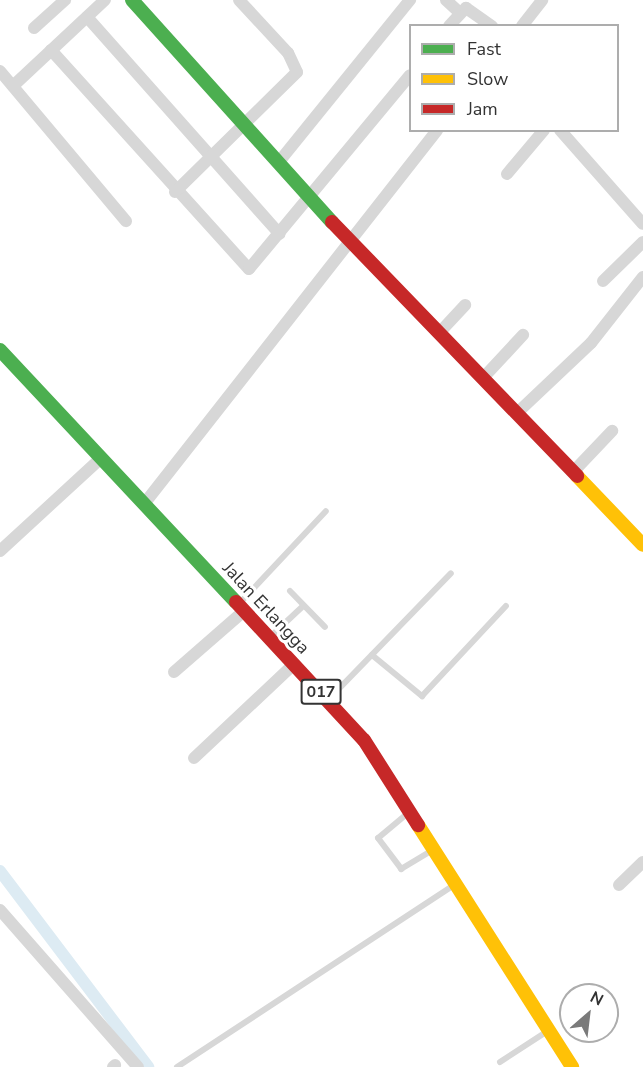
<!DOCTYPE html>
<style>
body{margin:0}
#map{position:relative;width:643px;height:1067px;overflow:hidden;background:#fff;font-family:"Nunito Sans",sans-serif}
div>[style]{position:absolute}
.canal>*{height:12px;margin:-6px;padding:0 6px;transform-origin:6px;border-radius:6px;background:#ddebf3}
.lane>*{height:6px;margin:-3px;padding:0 3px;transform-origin:3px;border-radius:3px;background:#d7d7d7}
.street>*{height:12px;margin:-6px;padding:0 6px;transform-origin:6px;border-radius:6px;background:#d7d7d7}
.fast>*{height:14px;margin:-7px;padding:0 7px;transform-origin:7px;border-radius:7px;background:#4caf50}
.slow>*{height:14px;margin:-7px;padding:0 7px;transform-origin:7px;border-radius:7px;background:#ffc107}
.jam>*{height:14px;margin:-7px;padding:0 7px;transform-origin:7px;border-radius:7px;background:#c62828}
span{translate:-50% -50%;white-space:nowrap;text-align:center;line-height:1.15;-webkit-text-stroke:6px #fff;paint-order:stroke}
.shield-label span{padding:2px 4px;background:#fff;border:2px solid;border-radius:4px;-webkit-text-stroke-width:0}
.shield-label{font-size:16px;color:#333;font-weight:700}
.street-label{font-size:18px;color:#333}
.legend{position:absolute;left:409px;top:24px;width:210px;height:108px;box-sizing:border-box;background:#fff;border:2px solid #adadad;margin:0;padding:8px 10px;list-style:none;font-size:18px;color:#333}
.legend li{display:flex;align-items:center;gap:12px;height:30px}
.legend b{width:30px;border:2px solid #adadad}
.north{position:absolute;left:559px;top:983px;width:60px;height:60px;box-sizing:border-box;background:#fff;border:2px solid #adadad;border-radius:50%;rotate:28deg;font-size:16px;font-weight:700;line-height:24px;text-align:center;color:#333}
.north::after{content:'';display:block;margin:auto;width:21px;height:27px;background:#7a7a7a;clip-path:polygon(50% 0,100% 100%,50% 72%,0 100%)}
</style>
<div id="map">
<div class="canal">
<i style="left:0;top:871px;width:246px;rotate:52.9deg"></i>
</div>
<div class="lane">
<i style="left:290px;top:591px;width:50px;rotate:45.8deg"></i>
<i style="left:239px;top:604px;width:127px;rotate:-46.9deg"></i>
<i style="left:270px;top:637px;width:45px;rotate:-43.2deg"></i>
<i style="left:372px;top:655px;width:65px;rotate:39.4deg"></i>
<i style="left:422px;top:696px;width:123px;rotate:-47deg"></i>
<i style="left:329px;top:699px;width:175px;rotate:-45.9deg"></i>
<i style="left:408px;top:813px;width:39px;rotate:140deg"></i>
<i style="left:378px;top:838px;width:39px;rotate:53deg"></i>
<i style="left:401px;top:869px;width:35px;rotate:-31deg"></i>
<i style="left:500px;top:1062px;width:55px;rotate:-33.1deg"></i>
<i style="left:177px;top:1067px;width:331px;rotate:-33.3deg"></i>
</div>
<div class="street">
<i style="left:446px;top:0;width:19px;rotate:43deg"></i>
<i style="left:87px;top:17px;width:290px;rotate:48.4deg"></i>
<i style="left:449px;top:26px;width:25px;rotate:-47deg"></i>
<i style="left:466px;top:8px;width:32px;rotate:35deg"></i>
<i style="left:522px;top:26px;width:33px;rotate:-52deg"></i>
<i style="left:34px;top:28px;width:42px;rotate:-42.1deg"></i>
<i style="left:51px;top:50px;width:295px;rotate:47.9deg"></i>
<i style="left:249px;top:269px;width:252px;rotate:-50.3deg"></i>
<i style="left:0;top:71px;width:196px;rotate:50deg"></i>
<i style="left:13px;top:86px;width:126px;rotate:-43.1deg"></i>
<i style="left:560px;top:130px;width:125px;rotate:48.6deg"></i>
<i style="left:278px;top:163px;width:210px;rotate:-51deg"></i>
<i style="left:507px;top:174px;width:57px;rotate:-49.9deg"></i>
<i style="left:175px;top:192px;width:171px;rotate:-44.5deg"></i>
<i style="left:297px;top:72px;width:21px;rotate:-115deg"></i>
<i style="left:288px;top:53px;width:72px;rotate:-132.8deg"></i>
<i style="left:603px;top:281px;width:56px;rotate:-44.3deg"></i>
<i style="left:440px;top:332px;width:37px;rotate:-47deg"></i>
<i style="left:483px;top:378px;width:59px;rotate:-47.1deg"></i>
<i style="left:517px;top:413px;width:102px;rotate:-43.4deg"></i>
<i style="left:591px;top:343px;width:84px;rotate:-51.8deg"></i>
<i style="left:573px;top:472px;width:57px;rotate:-46.4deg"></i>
<i style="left:144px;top:504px;width:475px;rotate:-51.9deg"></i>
<i style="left:0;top:551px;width:137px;rotate:-42.6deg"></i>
<i style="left:174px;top:672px;width:93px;rotate:-41.1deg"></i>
<i style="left:194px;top:758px;width:137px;rotate:-43.2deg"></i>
<i style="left:619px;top:885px;width:33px;rotate:-44deg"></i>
<i style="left:0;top:910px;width:209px;rotate:48.7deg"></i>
<i style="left:113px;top:1067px;width:3px;rotate:-45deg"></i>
</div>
<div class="fast">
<i style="left:132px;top:0;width:299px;rotate:48deg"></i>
<i style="left:0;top:350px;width:345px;rotate:46.9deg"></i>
</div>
<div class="slow">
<i style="left:577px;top:476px;width:95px;rotate:46.3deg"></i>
<i style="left:418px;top:825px;width:287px;rotate:57.5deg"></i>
</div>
<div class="jam">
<i style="left:332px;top:222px;width:353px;rotate:46deg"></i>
<i style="left:236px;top:602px;width:188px;rotate:47.2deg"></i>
<i style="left:364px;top:740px;width:101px;rotate:57.6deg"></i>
</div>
<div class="shield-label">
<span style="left:321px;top:692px">017</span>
</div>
<div class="street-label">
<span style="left:266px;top:608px;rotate:47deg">Jalan Erlangga</span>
</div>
<ul class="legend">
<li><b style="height:8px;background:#4caf50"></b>Fast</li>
<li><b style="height:8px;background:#ffc107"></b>Slow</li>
<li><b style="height:8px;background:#c62828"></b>Jam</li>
</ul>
<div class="north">N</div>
</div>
